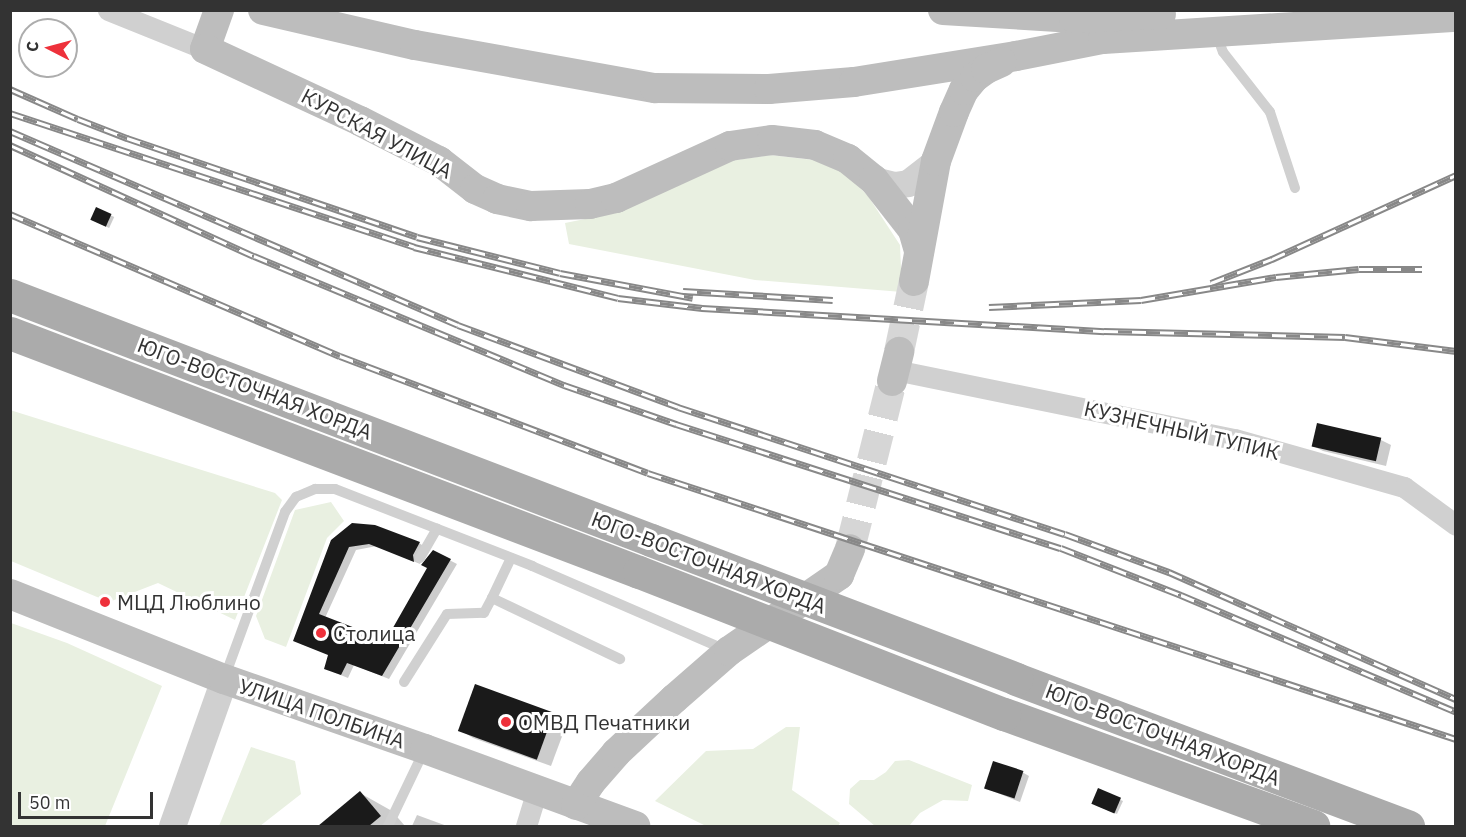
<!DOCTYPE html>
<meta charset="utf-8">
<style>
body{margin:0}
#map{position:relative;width:1466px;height:837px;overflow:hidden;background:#fff;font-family:"IBM Plex Sans",sans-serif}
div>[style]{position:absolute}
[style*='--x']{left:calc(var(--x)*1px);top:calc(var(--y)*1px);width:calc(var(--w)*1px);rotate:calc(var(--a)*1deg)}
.green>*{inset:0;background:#e9f0e1}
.shadow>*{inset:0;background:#0003;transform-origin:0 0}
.building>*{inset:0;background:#1a1a1a;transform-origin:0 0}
.secondary-tunnel>*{height:30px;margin-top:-15px;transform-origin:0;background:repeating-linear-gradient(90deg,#d6d6d6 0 30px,transparent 0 45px)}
.service>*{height:10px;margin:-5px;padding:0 5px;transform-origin:5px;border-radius:5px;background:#d0d0d0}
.minor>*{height:21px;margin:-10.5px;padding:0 10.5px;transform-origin:10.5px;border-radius:10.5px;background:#d0d0d0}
.tertiary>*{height:27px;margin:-13.5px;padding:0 13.5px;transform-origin:13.5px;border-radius:13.5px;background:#d0d0d0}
.secondary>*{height:30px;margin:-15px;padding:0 15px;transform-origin:15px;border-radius:15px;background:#bdbdbd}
.primary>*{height:33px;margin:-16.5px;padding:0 16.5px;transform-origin:16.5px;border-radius:16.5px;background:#ababab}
.rail>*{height:7px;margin-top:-3.5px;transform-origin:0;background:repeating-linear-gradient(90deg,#fff 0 14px,#888 0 28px);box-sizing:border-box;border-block:2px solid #888}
.primary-bridge>*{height:33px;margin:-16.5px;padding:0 16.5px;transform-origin:16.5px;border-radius:16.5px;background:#ababab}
.dots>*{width:16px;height:16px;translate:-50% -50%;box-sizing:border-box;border:3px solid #fff;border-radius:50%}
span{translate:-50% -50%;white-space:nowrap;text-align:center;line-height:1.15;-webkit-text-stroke:6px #fff;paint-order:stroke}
.street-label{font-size:21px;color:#333}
.poi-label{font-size:21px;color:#333}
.left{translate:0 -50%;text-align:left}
.frame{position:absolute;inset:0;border:12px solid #333;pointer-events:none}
.north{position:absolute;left:18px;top:18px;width:60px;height:60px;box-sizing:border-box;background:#fff;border:2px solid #adadad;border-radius:50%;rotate:276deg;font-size:16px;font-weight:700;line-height:24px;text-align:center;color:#333}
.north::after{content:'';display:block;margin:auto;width:21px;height:27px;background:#ee313b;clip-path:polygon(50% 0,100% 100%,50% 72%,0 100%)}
.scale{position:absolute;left:18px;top:792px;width:135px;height:27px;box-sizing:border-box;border:3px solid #333;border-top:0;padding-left:8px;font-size:18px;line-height:21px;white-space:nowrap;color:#333;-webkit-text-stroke:4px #fff;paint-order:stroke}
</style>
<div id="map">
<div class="green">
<div style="clip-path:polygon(770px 155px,814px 160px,847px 174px,868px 196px,900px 245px,902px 292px,755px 280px,569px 244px,565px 223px,615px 213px,729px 161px)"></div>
<div style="clip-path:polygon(10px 410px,275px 493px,282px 500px,235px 620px,158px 583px,109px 602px,11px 561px)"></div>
<div style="clip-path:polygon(331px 502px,344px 521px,327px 538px,286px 647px,265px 639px,256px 616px,295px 510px)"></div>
<div style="clip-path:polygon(11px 623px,67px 643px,162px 686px,105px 826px,11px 826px)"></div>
<div style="clip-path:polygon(786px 727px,800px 727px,792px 790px,840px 823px,838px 826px,706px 826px,655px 801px,706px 751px,753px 749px)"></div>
<div style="clip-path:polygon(251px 747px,295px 761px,301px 794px,260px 826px,219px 826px)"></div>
<div style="clip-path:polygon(909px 760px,972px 785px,968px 801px,943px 800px,920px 813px,909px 826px,875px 826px,849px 804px,850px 789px,860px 780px,874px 780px,886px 772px,895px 761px)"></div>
</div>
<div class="shadow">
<div style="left:97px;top:209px;width:19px;height:12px;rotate:25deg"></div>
<div style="clip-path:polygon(1381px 440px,1391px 445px,1386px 466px,1323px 451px,1313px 446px)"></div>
<div style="clip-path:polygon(332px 540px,419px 543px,425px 547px,420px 564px,377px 546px,356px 550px,325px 618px,386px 642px,429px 568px,434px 552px,457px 564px,389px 679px,354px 665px,348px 678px,333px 672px,330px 655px,301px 644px)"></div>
<div style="clip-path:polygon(553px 715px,567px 723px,551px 766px,473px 738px,460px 730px)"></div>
<div style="clip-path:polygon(1022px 772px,1029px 776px,1020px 802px,985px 788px)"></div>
<div style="clip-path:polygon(1098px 790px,1123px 801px,1117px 814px,1095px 805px)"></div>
<div style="clip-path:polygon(360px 793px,392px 811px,405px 826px,321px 826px)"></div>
<div style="clip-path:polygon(417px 815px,447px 826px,412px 826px)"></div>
</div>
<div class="building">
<div style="left:96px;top:207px;width:17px;height:14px;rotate:24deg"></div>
<div style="left:1317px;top:423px;width:66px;height:24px;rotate:13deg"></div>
<div style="clip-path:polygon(352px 523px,375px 525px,420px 542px,413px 555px,414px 562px,369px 544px,349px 547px,319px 614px,386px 640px,427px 568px,421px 565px,433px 550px,451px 559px,382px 676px,347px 663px,341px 675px,324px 669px,328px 655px,293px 641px,331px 540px)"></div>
<div style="left:475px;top:684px;width:84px;height:50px;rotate:20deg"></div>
<div style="left:993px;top:761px;width:32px;height:29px;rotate:18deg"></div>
<div style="left:1098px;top:788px;width:25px;height:17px;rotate:23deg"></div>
<div style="clip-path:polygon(360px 791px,381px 816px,369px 826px,318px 826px)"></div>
</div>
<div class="secondary-tunnel">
<div style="--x:899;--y:352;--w:73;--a:-78.1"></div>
<div style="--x:850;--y:549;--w:173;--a:-76"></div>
</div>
<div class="service">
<div style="--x:1216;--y:33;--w:20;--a:70"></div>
<div style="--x:1223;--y:52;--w:76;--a:51.9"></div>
<div style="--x:1270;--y:112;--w:80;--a:71.8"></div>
<div style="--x:420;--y:558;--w:34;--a:-60"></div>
<div style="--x:511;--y:558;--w:44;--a:115.4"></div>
<div style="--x:492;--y:598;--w:142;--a:25.5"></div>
<div style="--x:224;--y:679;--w:178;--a:-69.9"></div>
<div style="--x:285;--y:512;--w:19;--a:-54"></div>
<div style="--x:296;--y:497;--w:21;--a:-23"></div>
<div style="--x:315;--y:489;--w:20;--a:0"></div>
<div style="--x:335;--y:489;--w:212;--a:21.3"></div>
<div style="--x:532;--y:566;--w:211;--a:23.4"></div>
<div style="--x:404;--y:682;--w:80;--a:-57.7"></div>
<div style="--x:447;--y:614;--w:37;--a:-2"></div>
<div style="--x:484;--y:613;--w:17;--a:-62"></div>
<div style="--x:388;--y:826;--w:83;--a:-64.4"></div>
</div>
<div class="minor">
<div style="--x:108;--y:10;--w:105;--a:21.9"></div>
<div style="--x:895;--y:370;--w:347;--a:11.5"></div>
<div style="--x:1235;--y:439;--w:176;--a:15.9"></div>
<div style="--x:1404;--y:487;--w:64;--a:36.2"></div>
<div style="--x:526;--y:826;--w:37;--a:-73"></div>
</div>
<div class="tertiary">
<div style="--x:874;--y:180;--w:21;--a:14"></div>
<div style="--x:894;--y:185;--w:14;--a:-8"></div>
<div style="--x:908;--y:183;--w:36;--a:-38"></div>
<div style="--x:172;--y:826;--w:156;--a:-70.5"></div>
</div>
<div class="secondary">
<div style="--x:219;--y:10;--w:41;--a:109.7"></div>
<div style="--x:205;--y:49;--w:171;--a:24.9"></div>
<div style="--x:360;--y:121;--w:89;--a:26.9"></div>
<div style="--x:439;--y:161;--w:46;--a:37.9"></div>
<div style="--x:475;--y:189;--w:24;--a:24"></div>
<div style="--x:497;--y:199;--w:35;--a:12"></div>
<div style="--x:531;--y:206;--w:59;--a:-1.9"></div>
<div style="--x:590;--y:204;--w:27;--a:-13"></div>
<div style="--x:616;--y:198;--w:125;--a:-24.5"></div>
<div style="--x:730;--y:146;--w:42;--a:-8.1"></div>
<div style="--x:772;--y:140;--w:43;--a:6.6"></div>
<div style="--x:815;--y:145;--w:36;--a:23"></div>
<div style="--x:848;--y:159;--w:33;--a:39"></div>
<div style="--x:874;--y:180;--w:63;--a:52"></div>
<div style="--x:913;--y:230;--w:22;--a:74"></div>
<div style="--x:263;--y:10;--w:156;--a:13"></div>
<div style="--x:415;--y:45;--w:244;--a:10.2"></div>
<div style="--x:655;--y:88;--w:114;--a:0.5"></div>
<div style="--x:769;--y:89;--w:85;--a:-4.7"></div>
<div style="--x:854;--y:82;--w:164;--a:-9.1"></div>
<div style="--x:1016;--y:56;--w:89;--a:-11.1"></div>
<div style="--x:1103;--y:39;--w:354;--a:-3.6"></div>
<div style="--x:943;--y:10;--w:131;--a:3.5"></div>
<div style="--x:1074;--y:18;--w:87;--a:-2.6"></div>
<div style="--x:914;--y:281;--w:122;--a:-79.6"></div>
<div style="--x:936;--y:161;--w:52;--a:-69.8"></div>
<div style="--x:954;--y:112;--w:24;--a:-66"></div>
<div style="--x:964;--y:90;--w:17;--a:-50"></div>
<div style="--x:975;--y:77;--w:14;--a:-36"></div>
<div style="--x:986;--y:69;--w:17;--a:-24"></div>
<div style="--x:892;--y:381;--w:30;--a:-76"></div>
<div style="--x:10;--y:594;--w:230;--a:21.7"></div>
<div style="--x:224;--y:679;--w:213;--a:19.2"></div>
<div style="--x:425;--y:749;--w:224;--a:20.1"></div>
<div style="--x:576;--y:805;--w:27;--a:-57"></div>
<div style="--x:591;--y:782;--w:38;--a:-49"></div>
<div style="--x:616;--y:753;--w:79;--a:-43"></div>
<div style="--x:674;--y:699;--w:73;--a:-41.1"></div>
<div style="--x:729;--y:651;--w:134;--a:-34.6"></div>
<div style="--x:839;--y:575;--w:28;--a:-67"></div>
</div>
<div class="primary">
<div style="--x:10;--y:295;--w:686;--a:20.92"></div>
<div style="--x:10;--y:333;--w:673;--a:20.81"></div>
<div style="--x:1016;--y:679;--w:419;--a:20.6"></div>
<div style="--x:1004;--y:714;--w:329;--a:19.9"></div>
</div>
<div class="rail">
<div style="--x:10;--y:89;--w:74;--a:23.8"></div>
<div style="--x:78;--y:119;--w:53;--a:21.2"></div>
<div style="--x:127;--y:138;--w:306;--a:18.8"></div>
<div style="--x:417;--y:237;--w:147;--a:14.1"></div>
<div style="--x:560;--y:273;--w:135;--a:10.6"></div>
<div style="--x:10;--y:113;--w:426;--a:18.3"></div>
<div style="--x:414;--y:247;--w:210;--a:14"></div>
<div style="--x:618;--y:298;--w:85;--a:6.8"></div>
<div style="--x:702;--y:308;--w:403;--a:3.3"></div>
<div style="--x:1104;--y:331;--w:241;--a:1.4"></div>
<div style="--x:1345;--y:337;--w:112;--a:7.2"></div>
<div style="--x:10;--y:131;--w:488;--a:23.4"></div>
<div style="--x:458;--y:325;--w:235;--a:20.4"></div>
<div style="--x:678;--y:407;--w:407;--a:18.2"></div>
<div style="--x:1065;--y:534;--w:111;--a:20.1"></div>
<div style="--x:1169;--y:572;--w:314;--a:23.9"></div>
<div style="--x:10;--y:145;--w:268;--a:24.5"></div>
<div style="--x:254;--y:256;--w:336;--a:22.6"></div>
<div style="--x:564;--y:385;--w:119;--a:19.2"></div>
<div style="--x:676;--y:424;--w:404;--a:17.9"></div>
<div style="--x:1061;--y:548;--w:129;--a:21.4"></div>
<div style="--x:1181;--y:595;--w:299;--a:23"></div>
<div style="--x:10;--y:214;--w:359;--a:23.3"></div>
<div style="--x:340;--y:356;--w:329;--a:20.8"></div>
<div style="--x:648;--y:473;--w:851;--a:18.22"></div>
<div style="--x:1211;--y:283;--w:66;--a:-21.5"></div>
<div style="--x:1272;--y:259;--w:202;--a:-24.5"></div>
<div style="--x:683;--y:291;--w:150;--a:3.4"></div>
<div style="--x:989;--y:307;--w:152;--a:-2.6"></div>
<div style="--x:1141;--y:300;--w:137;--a:-9.7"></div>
<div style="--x:1276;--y:277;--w:83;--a:-5.5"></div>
<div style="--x:1359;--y:269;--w:63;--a:0"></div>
</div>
<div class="primary-bridge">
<div style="--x:651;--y:540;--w:391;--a:20.8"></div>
<div style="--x:639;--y:572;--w:392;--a:21.3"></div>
</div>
<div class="dots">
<div style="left:105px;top:602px;background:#ee313b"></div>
<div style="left:321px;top:633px;background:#ee313b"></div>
<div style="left:506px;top:722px;background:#ee313b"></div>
</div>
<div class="street-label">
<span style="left:377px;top:133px;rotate:28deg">КУРСКАЯ УЛИЦА</span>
<span style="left:255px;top:388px;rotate:21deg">ЮГО-ВОСТОЧНАЯ ХОРДА</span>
<span style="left:1182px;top:430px;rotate:13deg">КУЗНЕЧНЫЙ ТУПИК</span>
<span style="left:709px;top:562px;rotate:21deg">ЮГО-ВОСТОЧНАЯ ХОРДА</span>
<span style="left:322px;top:713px;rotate:19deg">УЛИЦА ПОЛБИНА</span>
<span style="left:1163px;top:734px;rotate:21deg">ЮГО-ВОСТОЧНАЯ ХОРДА</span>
</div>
<div class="poi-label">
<span class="left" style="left:117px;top:602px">МЦД Люблино</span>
<span class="left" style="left:333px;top:633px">Столица</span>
<span class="left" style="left:518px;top:722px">ОМВД Печатники</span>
</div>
<div class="frame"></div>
<div class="north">С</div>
<div class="scale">50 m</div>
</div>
